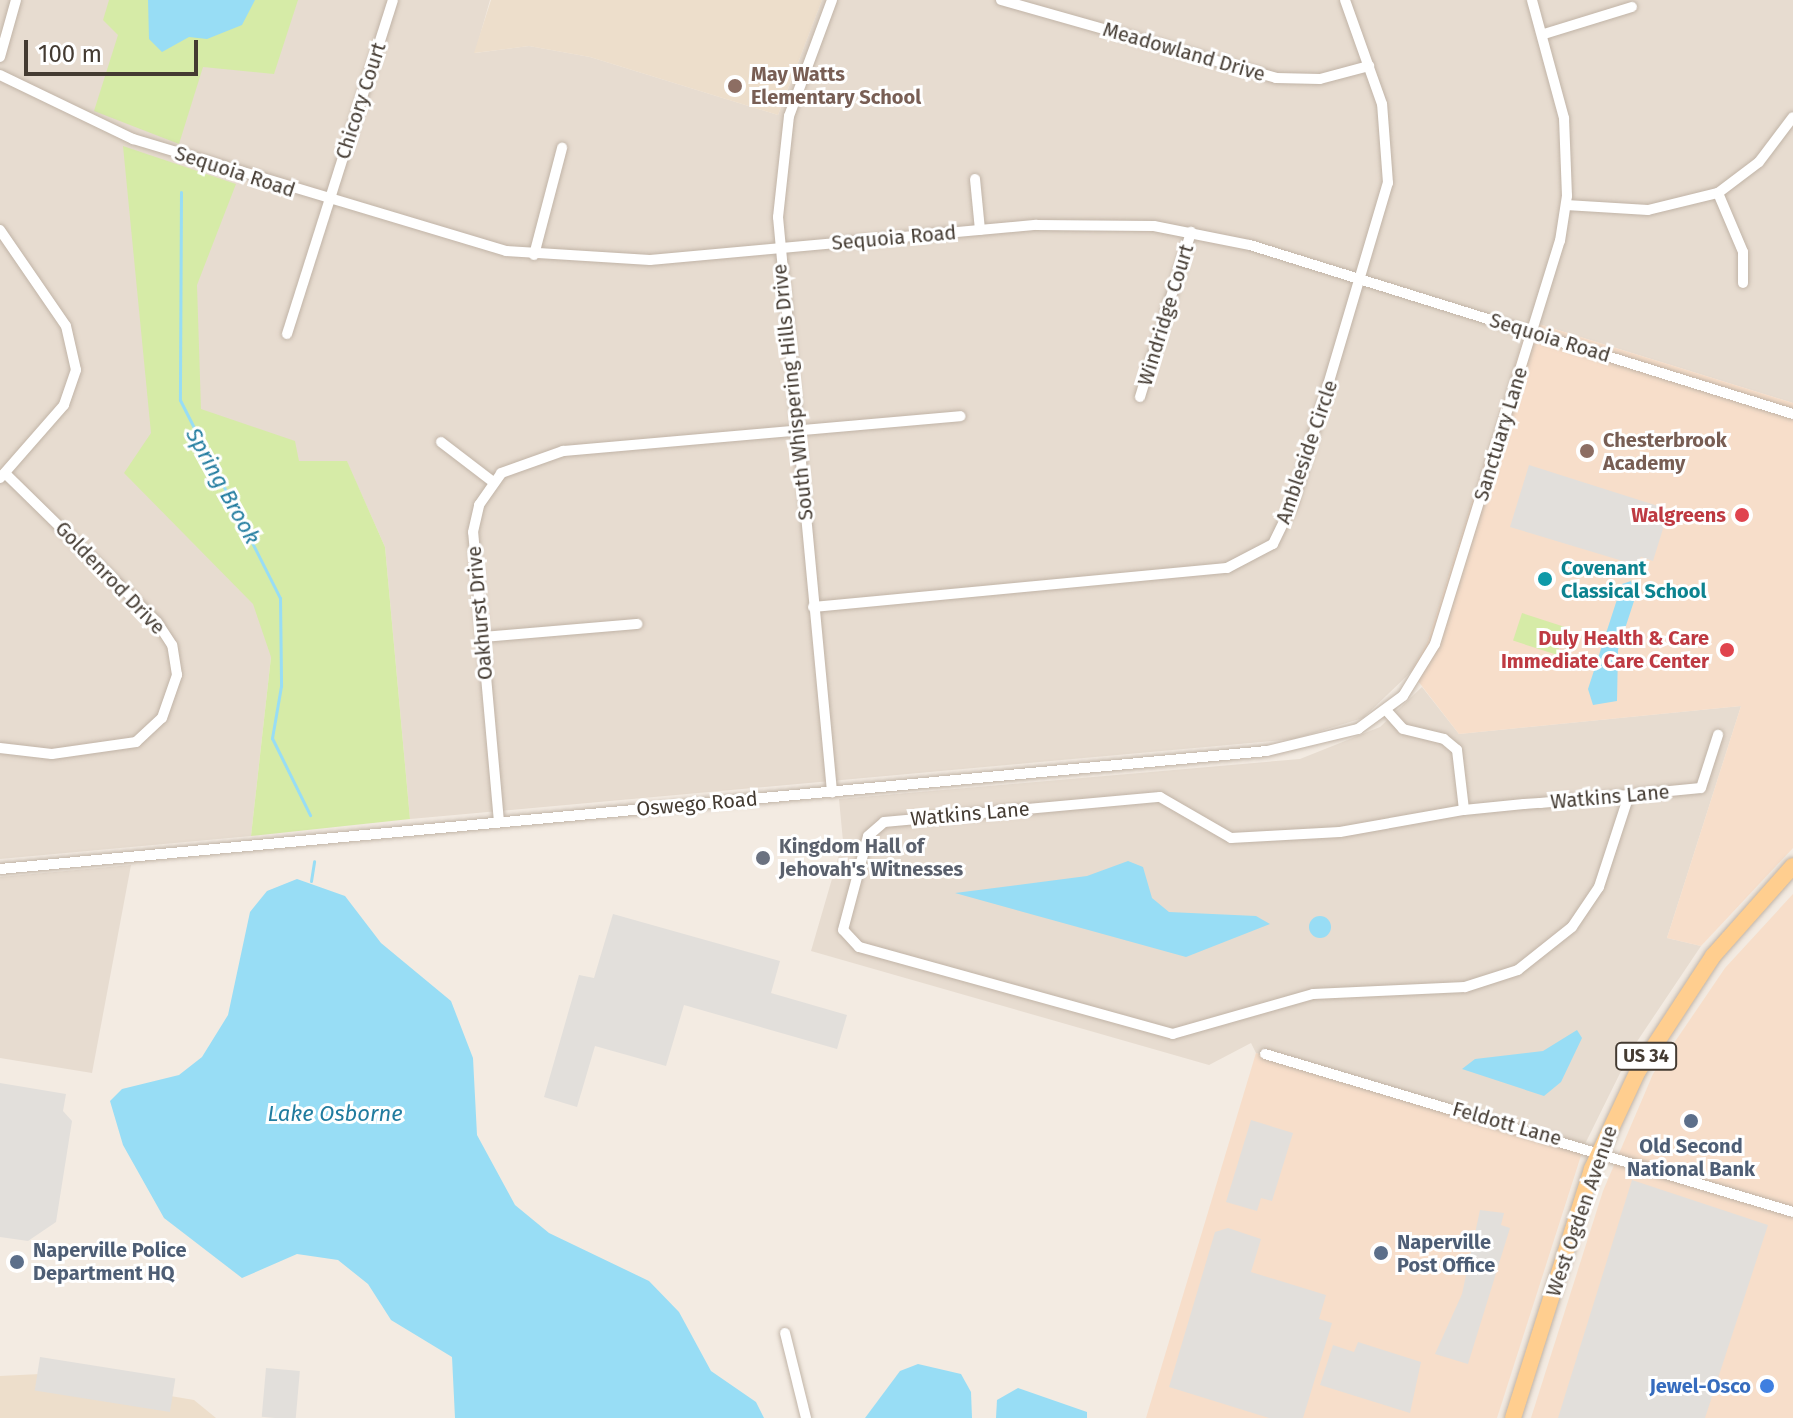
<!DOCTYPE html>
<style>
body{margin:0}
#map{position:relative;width:1793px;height:1418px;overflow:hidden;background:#f3ebe2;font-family:"Fira Sans",sans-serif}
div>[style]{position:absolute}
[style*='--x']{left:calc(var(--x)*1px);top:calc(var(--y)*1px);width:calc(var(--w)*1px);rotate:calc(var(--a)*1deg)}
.residential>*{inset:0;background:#e7dcd0}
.commercial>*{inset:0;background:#f7deca}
.education>*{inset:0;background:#eddecb}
.green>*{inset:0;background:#d6eba7;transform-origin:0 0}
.parking>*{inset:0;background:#e2dfdb;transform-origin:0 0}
.water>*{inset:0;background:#98ddf5}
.round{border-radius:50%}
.stream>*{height:3px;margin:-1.5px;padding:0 1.5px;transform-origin:1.5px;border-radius:1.5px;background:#98ddf5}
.roads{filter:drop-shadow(0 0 2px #c1b4a7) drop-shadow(0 0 2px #c1b4a7)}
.minor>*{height:10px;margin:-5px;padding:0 5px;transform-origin:5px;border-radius:5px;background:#fff}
.primary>*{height:16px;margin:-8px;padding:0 8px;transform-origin:8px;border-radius:8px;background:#ffce8f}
.dots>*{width:22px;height:22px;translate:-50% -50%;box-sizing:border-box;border:4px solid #fff;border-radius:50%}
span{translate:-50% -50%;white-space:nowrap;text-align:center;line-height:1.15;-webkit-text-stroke:6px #fff;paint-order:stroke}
.shield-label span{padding:2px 6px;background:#fff;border:2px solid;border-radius:6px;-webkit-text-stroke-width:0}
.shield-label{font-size:18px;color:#443b32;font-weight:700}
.street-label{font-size:20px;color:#443b32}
.education-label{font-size:20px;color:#785e54;font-weight:700}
.left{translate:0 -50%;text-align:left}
.health-label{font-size:20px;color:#be3a42;font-weight:700}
.right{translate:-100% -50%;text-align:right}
.culture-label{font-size:20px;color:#0d838f;font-weight:700}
.worship-label{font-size:20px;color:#5b616d;font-weight:700}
.service-label{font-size:20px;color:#4e5e75;font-weight:700}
.shop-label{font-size:20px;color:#366cbe;font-weight:700}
.water-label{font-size:22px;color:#217c9f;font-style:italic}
.scale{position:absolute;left:24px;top:40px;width:174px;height:36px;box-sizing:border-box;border:4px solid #443b32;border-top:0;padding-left:10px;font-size:24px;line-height:28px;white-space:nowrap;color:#443b32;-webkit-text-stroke:6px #fff;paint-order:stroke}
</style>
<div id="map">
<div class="residential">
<div style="clip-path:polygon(0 0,490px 0,475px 53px,529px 46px,590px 57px,778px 115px,822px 0,1793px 0,1793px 403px,1529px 321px,1428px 642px,1411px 672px,1363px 718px,1294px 739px,410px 819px,385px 547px,347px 462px,271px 657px,251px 836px,0 859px)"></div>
<div style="clip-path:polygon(1422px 687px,1459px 734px,1741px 706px,1667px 938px,1701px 946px,1632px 1049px,1584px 1146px,1256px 1053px,1251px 1043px,1209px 1065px,811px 951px,843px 841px,839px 799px,1300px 759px,1380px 727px)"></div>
<div style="clip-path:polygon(131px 865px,92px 1073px,0 1058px,0 877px)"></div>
</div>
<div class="commercial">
<div style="clip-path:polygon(1529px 321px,1793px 403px,1793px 848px,1701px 946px,1667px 938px,1741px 706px,1459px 734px,1411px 672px,1428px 641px)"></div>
<div style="clip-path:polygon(1793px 894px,1793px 1418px,1531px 1418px,1603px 1191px,1653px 1074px,1725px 968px)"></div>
<div style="clip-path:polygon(1256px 1053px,1584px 1146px,1497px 1418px,1146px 1418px)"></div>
</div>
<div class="education">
<div style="clip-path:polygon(491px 0,822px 0,778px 115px,590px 57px,529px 46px,474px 53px)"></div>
<div style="clip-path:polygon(40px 1374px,194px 1400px,216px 1418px,0 1418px,0 1376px)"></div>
</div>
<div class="green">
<div style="clip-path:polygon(109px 0,298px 0,274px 74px,203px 67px,179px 144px,94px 111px,118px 35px,103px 20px)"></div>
<div style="clip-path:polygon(123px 146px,236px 184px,197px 285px,201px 409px,295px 441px,299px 461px,347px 461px,385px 547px,410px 819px,251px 836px,271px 657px,253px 604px,124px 473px,151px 433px)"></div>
<div style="left:1522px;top:613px;width:46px;height:29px;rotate:18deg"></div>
</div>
<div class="parking">
<div style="clip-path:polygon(1529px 465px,1658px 506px,1655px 515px,1666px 519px,1653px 561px,1641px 557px,1636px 565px,1510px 527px)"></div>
<div style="clip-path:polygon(613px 914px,780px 961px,771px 993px,847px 1015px,837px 1049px,684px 1005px,666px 1066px,595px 1046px,577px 1107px,544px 1097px,579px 975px,594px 978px)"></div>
<div style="clip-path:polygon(0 1083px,66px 1094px,63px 1111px,72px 1121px,56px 1222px,28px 1241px,0 1237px)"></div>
<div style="clip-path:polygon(1251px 1120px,1293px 1133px,1272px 1201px,1261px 1198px,1257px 1211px,1226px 1202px)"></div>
<div style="clip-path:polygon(1632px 1180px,1768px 1225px,1705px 1418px,1558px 1418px)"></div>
<div style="clip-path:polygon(1480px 1210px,1504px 1213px,1501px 1225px,1510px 1228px,1468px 1364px,1435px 1354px,1462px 1294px)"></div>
<div style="clip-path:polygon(1228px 1228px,1261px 1239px,1251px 1272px,1326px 1295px,1319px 1319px,1332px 1323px,1303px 1418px,1269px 1418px,1169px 1387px,1215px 1232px)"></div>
<div style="clip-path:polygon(1358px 1342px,1421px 1362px,1410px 1413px,1320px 1385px,1333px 1345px,1354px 1352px)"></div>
<div style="left:40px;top:1357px;width:137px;height:34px;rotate:9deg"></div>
<div style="left:266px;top:1368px;width:34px;height:49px;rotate:5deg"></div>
</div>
<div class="water">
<div style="clip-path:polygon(148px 0,255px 0,242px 25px,207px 39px,189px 37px,162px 52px,149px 39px)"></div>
<div style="clip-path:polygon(1631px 581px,1635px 598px,1618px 650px,1617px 701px,1593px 705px,1588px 689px,1622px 584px)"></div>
<div style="clip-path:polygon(1128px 861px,1143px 867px,1152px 898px,1169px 912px,1256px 916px,1270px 924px,1186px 957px,955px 893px,1087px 876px)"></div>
<div style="clip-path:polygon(297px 879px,345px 896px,381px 943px,451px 1001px,473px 1058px,477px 1135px,515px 1205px,549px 1233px,649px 1281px,679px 1312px,711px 1371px,756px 1402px,764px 1418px,455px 1418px,452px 1357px,391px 1320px,368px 1284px,338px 1260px,297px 1254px,242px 1278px,164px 1218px,123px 1145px,110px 1101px,122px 1089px,179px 1075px,202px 1057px,228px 1015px,250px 912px,267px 891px)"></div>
<div class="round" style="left:1309px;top:916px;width:22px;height:22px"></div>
<div style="clip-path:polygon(1577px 1030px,1582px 1038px,1561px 1082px,1544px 1096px,1462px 1069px,1475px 1059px,1543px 1051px)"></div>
<div style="clip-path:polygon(918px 1364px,961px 1374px,971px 1392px,972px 1418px,865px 1418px,900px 1371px)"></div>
<div style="clip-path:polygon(1018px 1388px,1087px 1412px,1087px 1418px,996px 1418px,997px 1400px)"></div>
</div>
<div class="stream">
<div style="--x:181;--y:192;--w:208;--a:90.3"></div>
<div style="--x:180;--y:400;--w:222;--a:63.2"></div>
<div style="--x:280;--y:598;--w:88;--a:89.3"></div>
<div style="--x:281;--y:686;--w:53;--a:99.8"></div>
<div style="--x:272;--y:738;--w:86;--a:63.7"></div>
<div style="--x:311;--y:881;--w:20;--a:-81"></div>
</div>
<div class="roads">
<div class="minor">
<div style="--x:832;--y:0;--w:124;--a:110.3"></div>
<div style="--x:789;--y:116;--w:102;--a:96.2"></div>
<div style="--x:778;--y:217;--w:578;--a:84.63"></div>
<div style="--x:1001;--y:0;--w:286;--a:15.8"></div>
<div style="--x:1276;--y:78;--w:44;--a:1.3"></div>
<div style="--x:1320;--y:79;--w:51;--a:-14.9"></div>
<div style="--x:1544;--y:34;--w:92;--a:-17.1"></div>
<div style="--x:0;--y:57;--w:59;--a:-74.3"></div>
<div style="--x:0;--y:75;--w:148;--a:25.7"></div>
<div style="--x:133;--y:139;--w:389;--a:16.7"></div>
<div style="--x:506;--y:251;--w:144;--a:3.6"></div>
<div style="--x:650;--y:260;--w:388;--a:-5.2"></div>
<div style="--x:1036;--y:225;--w:118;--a:0.5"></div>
<div style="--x:1154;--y:226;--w:98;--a:11.2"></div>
<div style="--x:1250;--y:245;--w:569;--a:17.29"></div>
<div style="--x:975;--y:179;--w:51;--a:84.4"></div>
<div style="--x:1718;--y:193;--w:64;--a:67"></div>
<div style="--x:1743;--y:252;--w:31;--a:90"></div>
<div style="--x:1566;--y:205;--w:82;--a:3.5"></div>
<div style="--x:1648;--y:210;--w:72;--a:-13.7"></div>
<div style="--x:1718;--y:193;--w:51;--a:-37.1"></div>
<div style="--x:1759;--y:162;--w:56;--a:-52.9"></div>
<div style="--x:0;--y:230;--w:116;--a:55.5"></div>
<div style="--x:66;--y:326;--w:45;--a:77.2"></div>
<div style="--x:76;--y:370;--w:37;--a:109"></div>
<div style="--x:64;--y:405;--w:97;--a:131.2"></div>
<div style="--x:534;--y:255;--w:111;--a:-75.3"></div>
<div style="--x:287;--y:334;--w:350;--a:-72.4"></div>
<div style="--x:1140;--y:397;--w:173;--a:-72.8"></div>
<div style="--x:441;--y:442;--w:64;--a:37.4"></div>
<div style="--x:813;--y:607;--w:416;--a:-5.4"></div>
<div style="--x:1227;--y:568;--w:52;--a:-27.6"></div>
<div style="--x:1273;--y:544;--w:46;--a:-64"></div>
<div style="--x:1293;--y:503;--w:334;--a:-73.5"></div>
<div style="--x:1388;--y:183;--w:79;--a:-94.3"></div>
<div style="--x:1382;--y:104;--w:110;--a:-109.6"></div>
<div style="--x:482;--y:637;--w:156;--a:-4.8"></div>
<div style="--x:1386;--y:710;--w:25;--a:48"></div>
<div style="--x:1403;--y:729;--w:42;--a:13.7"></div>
<div style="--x:1444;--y:739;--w:17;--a:40"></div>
<div style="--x:1457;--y:750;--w:60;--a:83.3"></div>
<div style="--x:0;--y:748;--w:52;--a:6.6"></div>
<div style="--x:52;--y:754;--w:85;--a:-8.1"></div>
<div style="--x:136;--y:742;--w:35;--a:-43"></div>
<div style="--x:162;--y:718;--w:46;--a:-70.8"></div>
<div style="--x:177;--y:675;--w:30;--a:-99"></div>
<div style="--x:172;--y:645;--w:27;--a:-123"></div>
<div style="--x:157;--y:622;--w:213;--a:-135.6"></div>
<div style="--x:1629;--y:795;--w:97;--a:108.1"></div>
<div style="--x:1599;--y:887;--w:48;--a:124"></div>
<div style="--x:1572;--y:927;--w:69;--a:141.5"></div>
<div style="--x:1518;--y:970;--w:56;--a:162.2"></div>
<div style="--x:1465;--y:987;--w:152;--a:177.4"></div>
<div style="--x:1313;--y:994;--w:146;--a:164.1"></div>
<div style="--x:1173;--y:1034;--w:326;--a:-164.5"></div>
<div style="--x:859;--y:947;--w:23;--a:-133"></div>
<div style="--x:843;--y:930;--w:97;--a:-75.1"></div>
<div style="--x:868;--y:836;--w:21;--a:-41"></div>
<div style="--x:884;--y:822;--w:277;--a:-5.2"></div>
<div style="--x:1160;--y:797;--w:82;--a:30"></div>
<div style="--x:1231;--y:838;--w:109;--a:-3.2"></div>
<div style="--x:1340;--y:832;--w:126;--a:-10.1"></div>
<div style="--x:1464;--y:810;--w:60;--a:-5.7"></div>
<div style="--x:1524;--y:804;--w:16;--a:-4"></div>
<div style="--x:1540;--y:803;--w:89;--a:-5.1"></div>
<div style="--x:1629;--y:795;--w:72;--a:-5.6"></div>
<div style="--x:1701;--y:788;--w:56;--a:-72.2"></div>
<div style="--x:499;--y:822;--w:291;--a:-95.1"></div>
<div style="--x:473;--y:532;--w:28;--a:-77"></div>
<div style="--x:479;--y:505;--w:39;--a:-55"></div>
<div style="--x:501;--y:473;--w:66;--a:-19.5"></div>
<div style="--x:563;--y:451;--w:399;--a:-5"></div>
<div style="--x:0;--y:869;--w:1272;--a:-5.32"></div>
<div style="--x:1267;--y:751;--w:94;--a:-13.6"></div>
<div style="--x:1358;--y:729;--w:56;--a:-36.3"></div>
<div style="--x:1403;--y:696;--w:61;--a:-58.4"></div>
<div style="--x:1435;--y:644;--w:422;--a:-72.8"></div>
<div style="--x:1560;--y:241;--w:46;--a:-81.2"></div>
<div style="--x:1567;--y:196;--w:78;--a:-92.2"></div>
<div style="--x:1564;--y:118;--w:122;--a:-105.2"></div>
<div style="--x:1265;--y:1054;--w:551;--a:16.66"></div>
<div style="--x:785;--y:1333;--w:88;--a:76.1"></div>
</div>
<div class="primary">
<div style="--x:1513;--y:1418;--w:261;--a:-72.4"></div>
<div style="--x:1592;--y:1169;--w:108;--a:-64.9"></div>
<div style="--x:1638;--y:1071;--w:137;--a:-56.9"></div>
<div style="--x:1713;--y:956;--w:120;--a:-48.4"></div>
</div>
</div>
<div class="dots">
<div style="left:735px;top:86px;background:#8d6e63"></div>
<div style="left:1587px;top:451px;background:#8d6e63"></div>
<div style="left:1742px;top:515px;background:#e0444e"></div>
<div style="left:1545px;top:579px;background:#0f9aa8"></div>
<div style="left:1727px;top:650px;background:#e0444e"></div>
<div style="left:763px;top:858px;background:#6b7280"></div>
<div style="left:1691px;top:1121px;background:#5c6f8a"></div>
<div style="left:1381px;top:1253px;background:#5c6f8a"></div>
<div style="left:17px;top:1262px;background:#5c6f8a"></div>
<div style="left:1767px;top:1386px;background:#3f7fe0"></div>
</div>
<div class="shield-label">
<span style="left:1646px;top:1056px">US 34</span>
</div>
<div class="street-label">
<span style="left:1184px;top:52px;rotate:16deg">Meadowland Drive</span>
<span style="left:361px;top:101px;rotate:-72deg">Chicory Court</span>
<span style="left:235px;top:172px;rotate:18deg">Sequoia Road</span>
<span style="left:894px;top:238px;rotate:-5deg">Sequoia Road</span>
<span style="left:1166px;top:315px;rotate:-73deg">Windridge Court</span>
<span style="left:1550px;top:338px;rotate:17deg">Sequoia Road</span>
<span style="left:793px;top:392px;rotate:-96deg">South Whispering Hills Drive</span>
<span style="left:1501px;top:434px;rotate:-73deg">Sanctuary Lane</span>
<span style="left:1307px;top:452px;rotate:-71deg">Ambleside Circle</span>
<span style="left:110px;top:578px;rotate:46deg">Goldenrod Drive</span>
<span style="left:480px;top:613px;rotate:-95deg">Oakhurst Drive</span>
<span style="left:1610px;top:797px;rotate:-5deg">Watkins Lane</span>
<span style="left:697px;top:804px;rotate:-5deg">Oswego Road</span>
<span style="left:970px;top:814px;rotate:-5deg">Watkins Lane</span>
<span style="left:1507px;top:1124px;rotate:16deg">Feldott Lane</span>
<span style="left:1582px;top:1211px;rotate:-71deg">West Ogden Avenue</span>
</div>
<div class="education-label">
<span class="left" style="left:751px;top:86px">May Watts<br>Elementary School</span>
<span class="left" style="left:1603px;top:452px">Chesterbrook<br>Academy</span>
</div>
<div class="health-label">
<span class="right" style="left:1726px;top:515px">Walgreens</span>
<span class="right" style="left:1709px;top:650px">Duly Health &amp; Care<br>Immediate Care Center</span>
</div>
<div class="culture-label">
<span class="left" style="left:1561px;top:580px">Covenant<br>Classical School</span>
</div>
<div class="worship-label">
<span class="left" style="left:779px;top:858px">Kingdom Hall of<br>Jehovah's Witnesses</span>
</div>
<div class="service-label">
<span style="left:1691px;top:1158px">Old Second<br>National Bank</span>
<span class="left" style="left:1397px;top:1254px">Naperville<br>Post Office</span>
<span class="left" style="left:33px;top:1262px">Naperville Police<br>Department HQ</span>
</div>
<div class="shop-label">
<span class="right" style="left:1751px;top:1386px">Jewel-Osco</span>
</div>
<div class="water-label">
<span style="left:223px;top:486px;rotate:61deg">Spring Brook</span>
<span style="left:335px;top:1114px">Lake Osborne</span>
</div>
<div class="scale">100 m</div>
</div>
